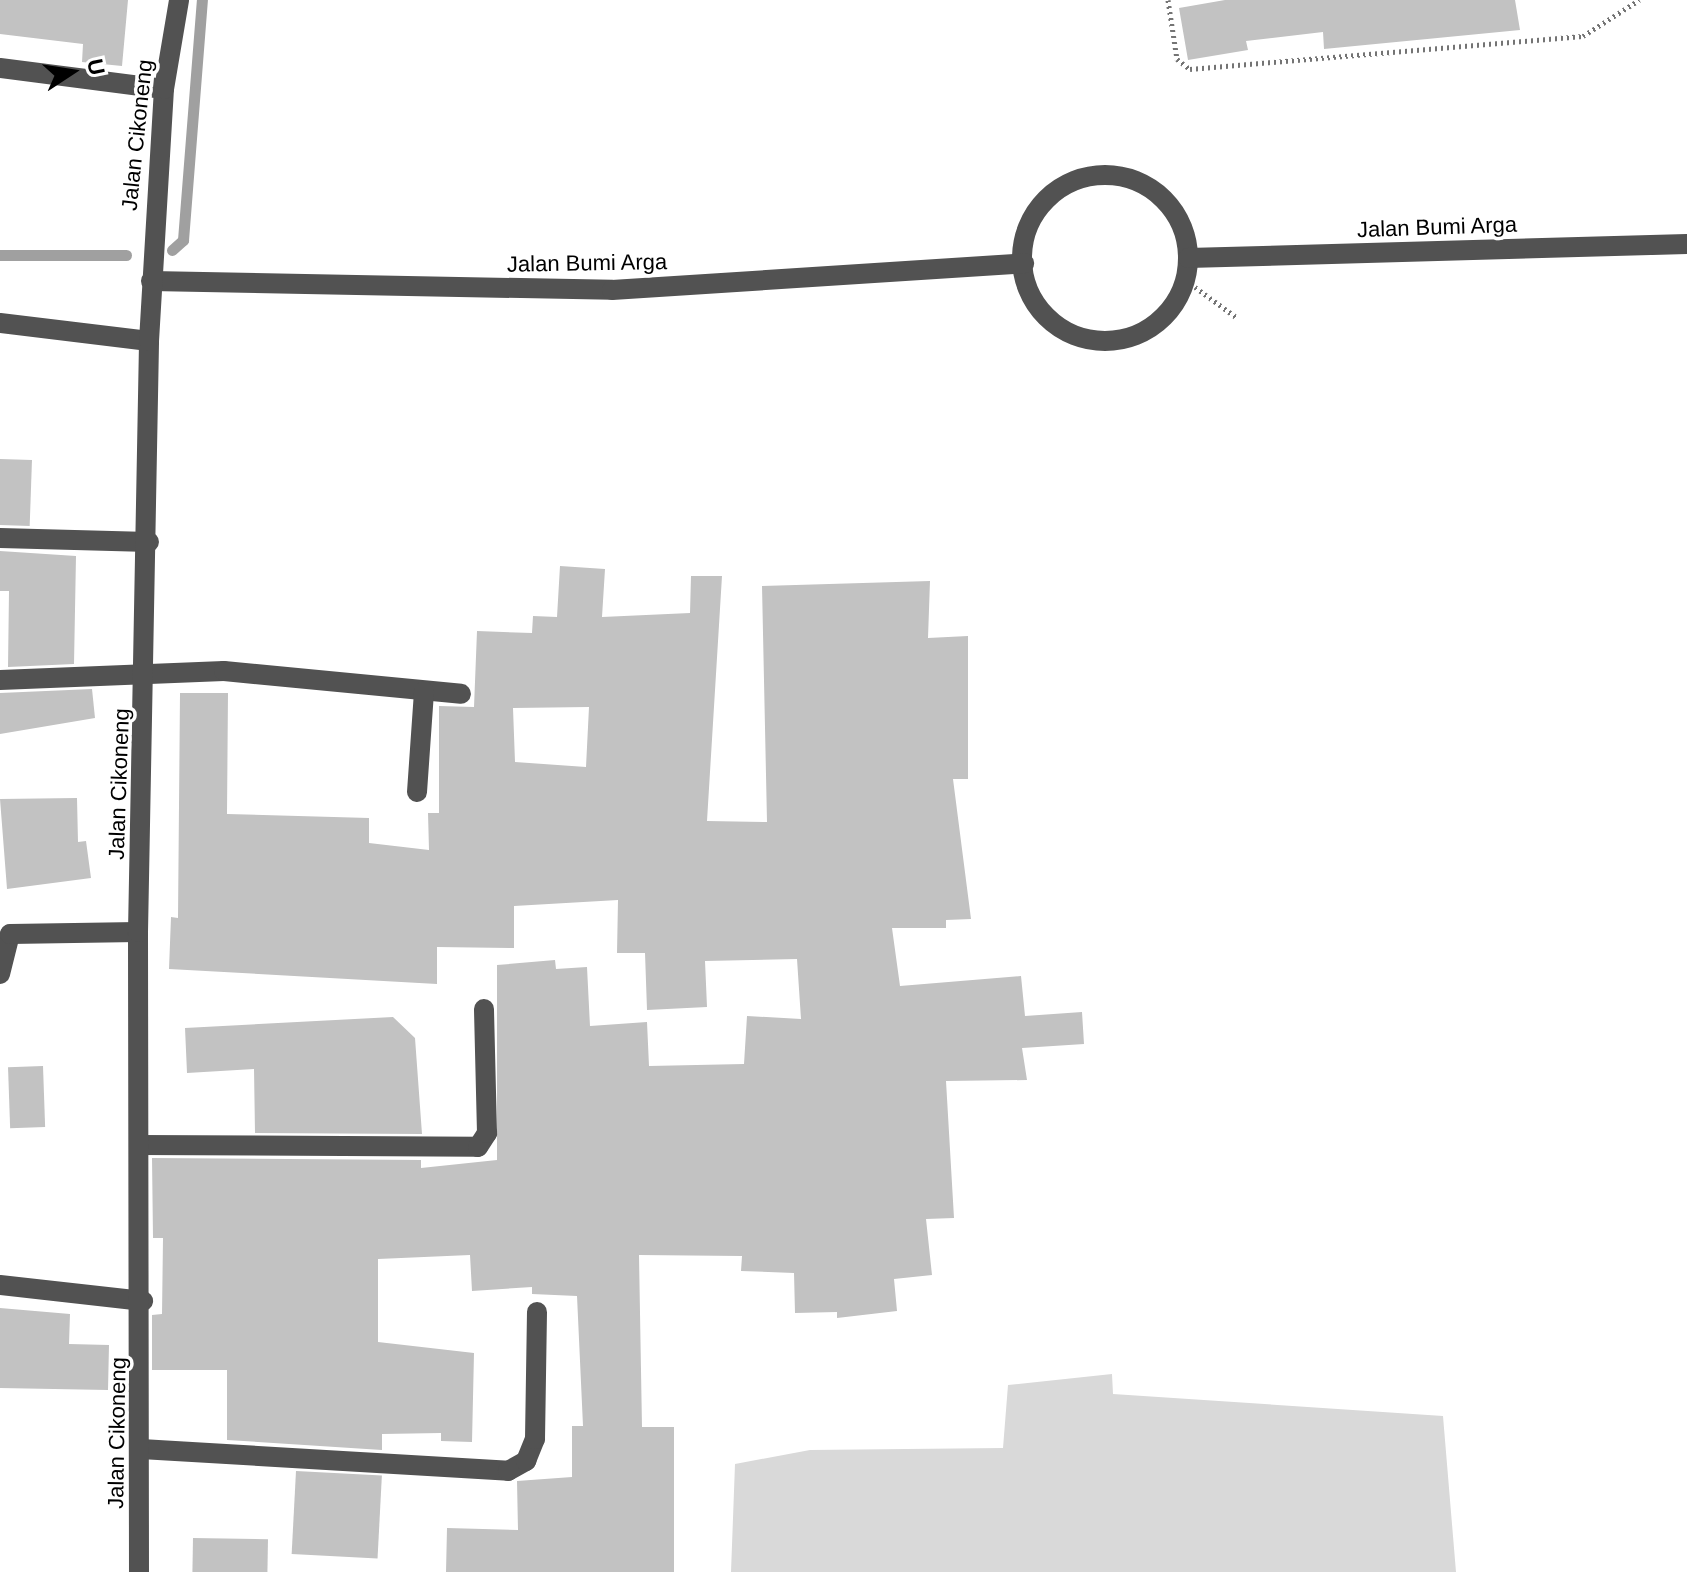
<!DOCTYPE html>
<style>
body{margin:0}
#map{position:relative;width:1687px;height:1572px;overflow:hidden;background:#fff;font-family:Helvetica,sans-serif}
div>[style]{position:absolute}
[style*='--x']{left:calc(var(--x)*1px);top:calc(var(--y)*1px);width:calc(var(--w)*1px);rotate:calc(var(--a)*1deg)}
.green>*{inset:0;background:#d9d9d9}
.stream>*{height:11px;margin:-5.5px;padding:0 5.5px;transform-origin:5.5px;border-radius:5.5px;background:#a0a0a0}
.building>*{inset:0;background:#c2c2c2;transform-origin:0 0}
.path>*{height:5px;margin-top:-2.5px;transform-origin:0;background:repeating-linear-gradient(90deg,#747474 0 2px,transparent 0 6px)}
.minor>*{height:20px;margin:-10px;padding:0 10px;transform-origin:10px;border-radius:10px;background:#525252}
.minor>.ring{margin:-10px;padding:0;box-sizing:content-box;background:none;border:20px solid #525252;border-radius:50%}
span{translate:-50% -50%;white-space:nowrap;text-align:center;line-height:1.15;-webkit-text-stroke:7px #fff;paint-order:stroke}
.street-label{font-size:22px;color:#000}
.north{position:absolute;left:32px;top:32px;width:80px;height:80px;-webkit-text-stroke:6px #fff;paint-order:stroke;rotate:78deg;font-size:22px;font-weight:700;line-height:32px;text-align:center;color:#000}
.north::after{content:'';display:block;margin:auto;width:28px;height:36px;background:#000;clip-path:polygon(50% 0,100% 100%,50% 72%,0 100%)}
</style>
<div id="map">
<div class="green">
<div style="clip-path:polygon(1112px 1374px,1113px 1394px,1443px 1416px,1456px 1572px,731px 1572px,735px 1464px,810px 1450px,1003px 1448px,1008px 1385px)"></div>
</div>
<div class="stream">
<div style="--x:172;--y:250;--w:15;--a:-42"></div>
<div style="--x:183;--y:240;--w:241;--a:-85.5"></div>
<div style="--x:0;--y:255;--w:126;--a:0"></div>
</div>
<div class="building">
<div style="clip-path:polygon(0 0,128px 0,122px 66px,82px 62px,83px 44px,0 34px)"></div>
<div style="clip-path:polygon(1225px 0,1515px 0,1520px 30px,1324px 49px,1323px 32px,1246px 41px,1248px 50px,1188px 60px,1179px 8px)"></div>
<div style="left:0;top:459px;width:32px;height:66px;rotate:2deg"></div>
<div style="clip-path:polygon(0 551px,76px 556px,74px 664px,8px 667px,9px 591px,0 591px)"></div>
<div style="clip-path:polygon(evenodd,560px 566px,605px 569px,602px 617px,690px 613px,691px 576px,722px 576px,707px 821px,767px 822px,762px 586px,930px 581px,928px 638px,968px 636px,968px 779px,953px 779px,971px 919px,946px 920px,946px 928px,892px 928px,900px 986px,1021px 976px,1025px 1016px,1082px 1012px,1084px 1044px,1022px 1048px,1027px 1080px,946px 1081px,954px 1218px,926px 1219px,932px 1275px,894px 1279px,897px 1311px,837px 1318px,837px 1312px,795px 1313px,794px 1273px,741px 1271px,742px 1256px,639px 1255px,642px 1427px,674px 1427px,674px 1572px,446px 1572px,447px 1528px,518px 1530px,517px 1481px,572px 1477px,572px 1426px,583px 1426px,577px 1296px,532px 1294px,532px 1287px,472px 1291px,470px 1255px,378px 1259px,378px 1342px,474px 1353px,472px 1442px,441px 1441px,441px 1433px,382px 1434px,382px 1450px,227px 1440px,227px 1370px,152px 1370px,152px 1315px,162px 1314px,163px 1238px,153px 1238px,152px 1158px,421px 1160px,421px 1168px,497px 1160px,497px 965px,555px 960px,556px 969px,587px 967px,590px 1026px,647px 1022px,649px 1066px,744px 1064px,747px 1016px,801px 1019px,797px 959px,705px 961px,707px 1007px,647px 1010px,645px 953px,617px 953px,618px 900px,514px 906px,514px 948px,437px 947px,437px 984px,169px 969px,171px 917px,178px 918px,180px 693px,228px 693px,227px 814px,369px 818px,369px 843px,429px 850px,428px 813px,439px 813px,439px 706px,474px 707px,477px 631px,532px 633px,533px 616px,557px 617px,560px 566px,589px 707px,586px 767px,515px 762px,513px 708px,589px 707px)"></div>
<div style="clip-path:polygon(92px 689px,95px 718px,0 734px,0 693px)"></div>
<div style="clip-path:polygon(77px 798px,78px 842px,86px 841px,91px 878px,7px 889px,0 799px)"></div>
<div style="clip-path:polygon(393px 1017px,415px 1038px,422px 1134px,255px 1133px,254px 1069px,187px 1073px,185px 1028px)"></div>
<div style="left:43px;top:1066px;width:61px;height:35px;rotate:88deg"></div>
<div style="clip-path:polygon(0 1308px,70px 1314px,69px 1344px,109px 1345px,108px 1390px,0 1388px)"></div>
<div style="left:296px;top:1471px;width:86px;height:83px;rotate:3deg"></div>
<div style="left:193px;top:1538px;width:75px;height:34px;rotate:1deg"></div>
</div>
<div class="path">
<div style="--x:1168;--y:0;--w:60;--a:81.3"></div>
<div style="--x:1177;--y:59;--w:16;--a:38"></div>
<div style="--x:1190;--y:69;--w:394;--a:-4.8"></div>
<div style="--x:1583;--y:36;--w:67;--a:-32.7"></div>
<div style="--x:1195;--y:287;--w:51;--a:36.2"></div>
</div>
<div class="minor">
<div style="--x:0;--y:68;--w:165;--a:7.3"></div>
<div class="ring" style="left:1022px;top:175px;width:146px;height:146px"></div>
<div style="--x:1188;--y:258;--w:499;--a:-1.6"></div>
<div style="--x:151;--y:281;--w:461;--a:1.1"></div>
<div style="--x:612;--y:290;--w:413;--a:-3.7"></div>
<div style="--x:0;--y:323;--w:150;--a:6.9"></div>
<div style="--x:0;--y:538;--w:149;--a:1.5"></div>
<div style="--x:0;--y:680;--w:224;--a:-2.3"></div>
<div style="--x:224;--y:671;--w:238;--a:5.5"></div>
<div style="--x:417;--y:792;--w:101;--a:-86"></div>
<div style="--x:0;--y:974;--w:41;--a:-76"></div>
<div style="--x:10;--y:934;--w:128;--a:-0.9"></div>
<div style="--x:139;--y:1145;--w:339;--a:0.3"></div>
<div style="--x:478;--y:1147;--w:17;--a:-57"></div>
<div style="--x:487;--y:1133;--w:124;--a:-91.4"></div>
<div style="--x:0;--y:1285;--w:144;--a:6.4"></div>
<div style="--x:141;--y:1449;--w:368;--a:3.4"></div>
<div style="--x:508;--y:1471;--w:21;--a:-29"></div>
<div style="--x:526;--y:1461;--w:24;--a:-68"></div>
<div style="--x:535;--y:1439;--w:127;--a:-89.1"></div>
<div style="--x:139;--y:1572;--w:640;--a:-90.09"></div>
<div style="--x:138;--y:932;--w:591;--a:-88.93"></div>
<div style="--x:149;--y:341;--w:252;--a:-86.6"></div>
<div style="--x:164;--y:89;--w:90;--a:-80.4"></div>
</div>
<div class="street-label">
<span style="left:137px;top:135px;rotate:-84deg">Jalan Cikoneng</span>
<span style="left:1437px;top:227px;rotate:-2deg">Jalan Bumi Arga</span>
<span style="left:587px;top:263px;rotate:-1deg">Jalan Bumi Arga</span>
<span style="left:119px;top:784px;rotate:-88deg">Jalan Cikoneng</span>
<span style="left:117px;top:1433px;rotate:-89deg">Jalan Cikoneng</span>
</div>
<div class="north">U</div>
</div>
